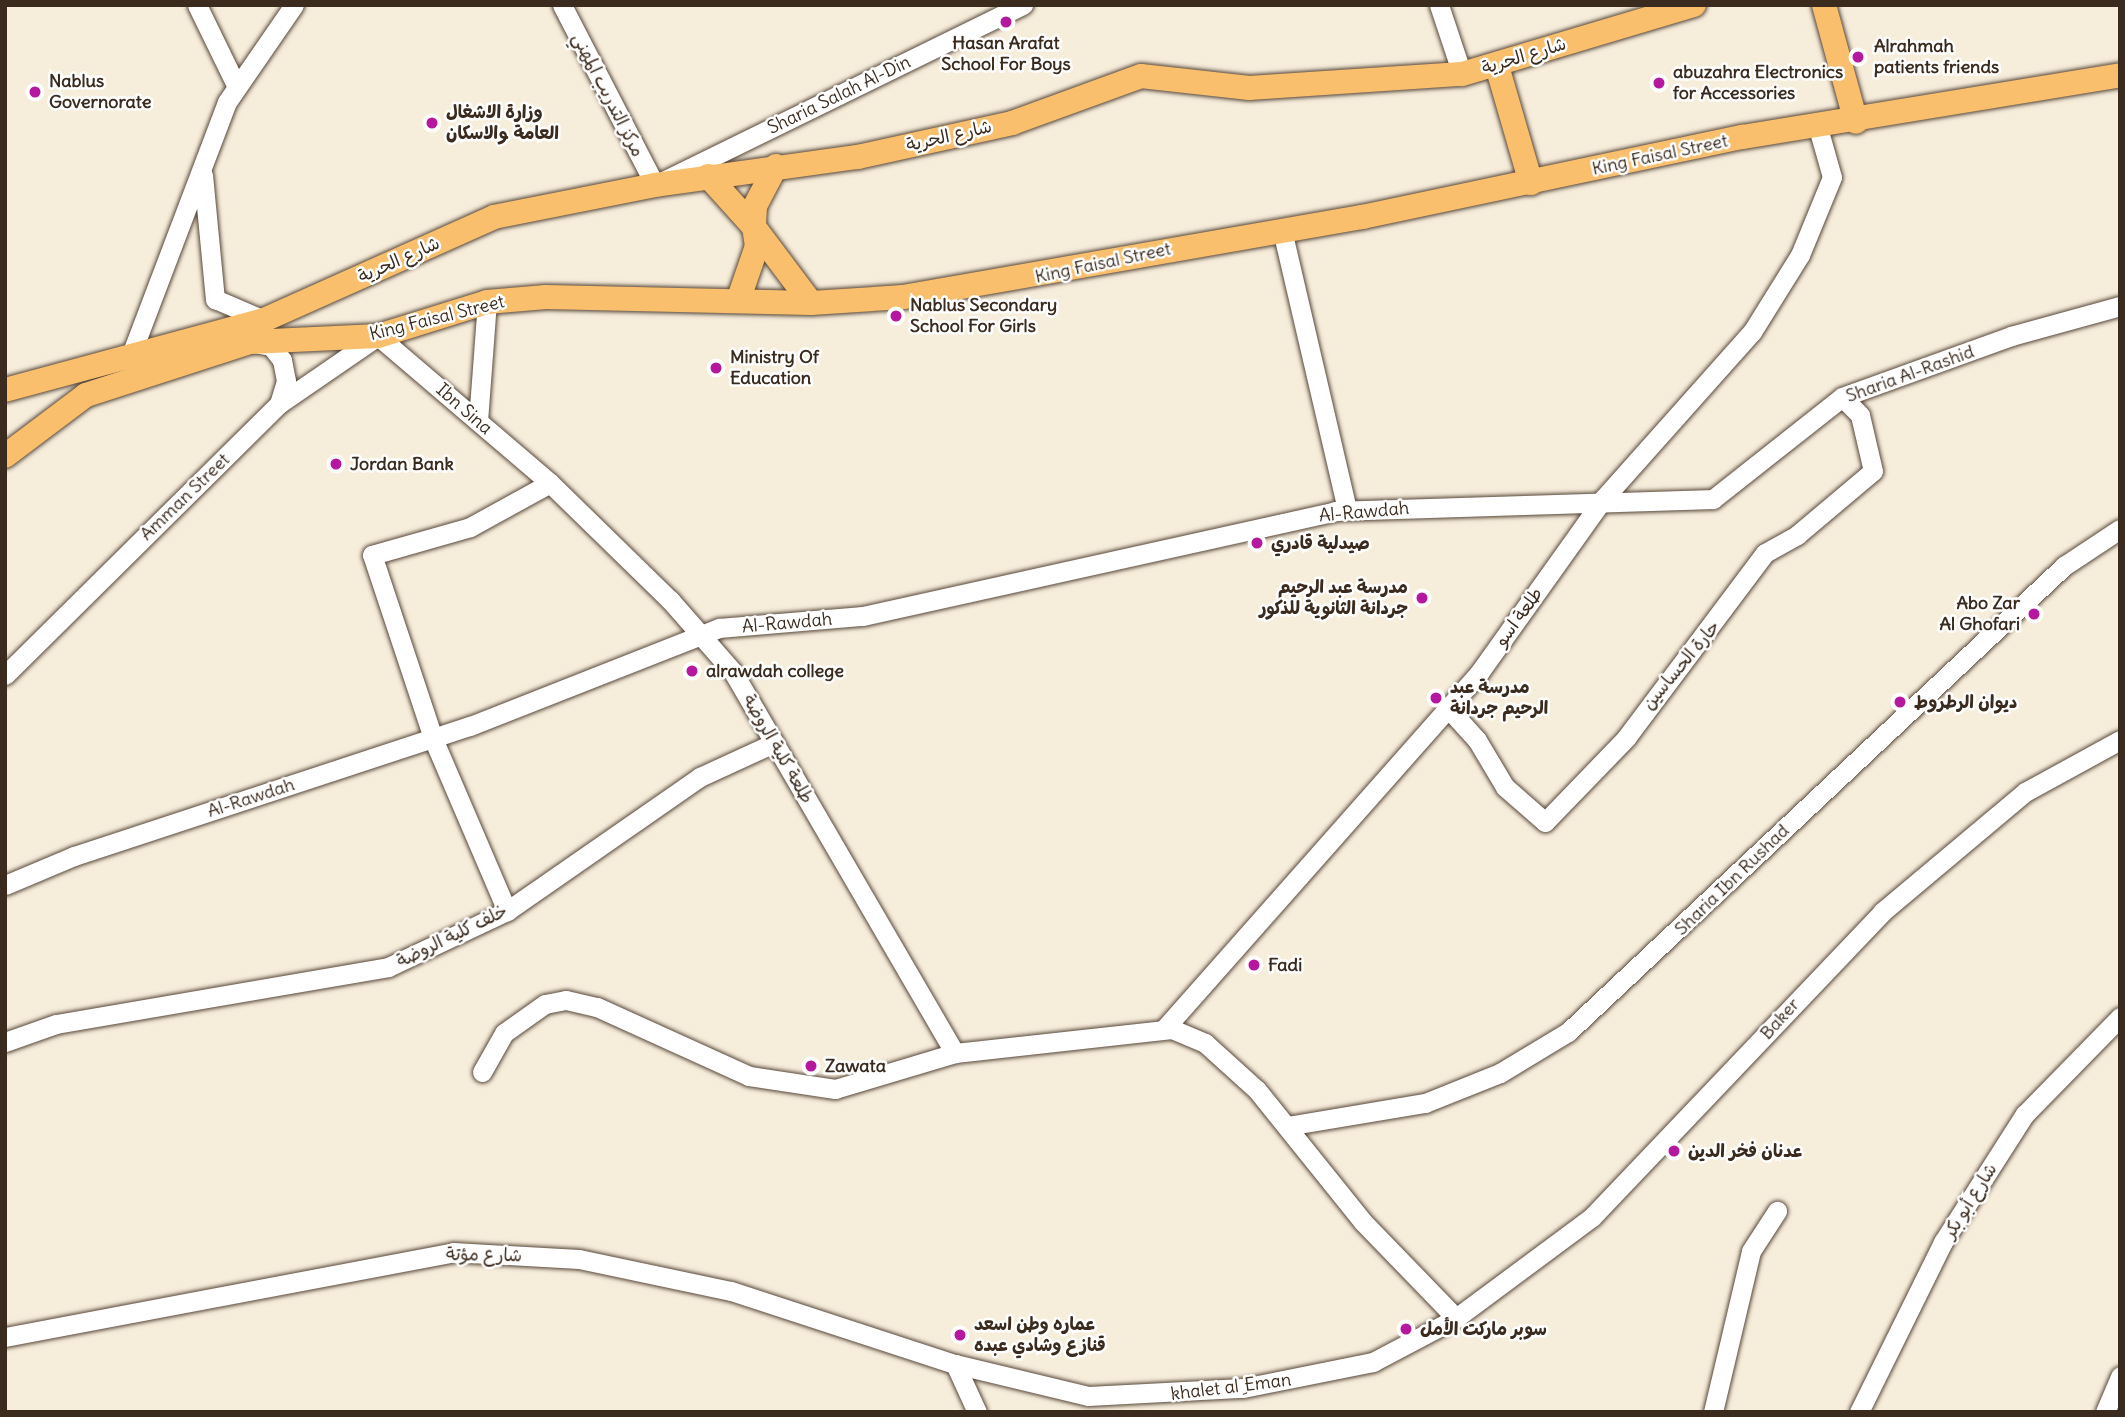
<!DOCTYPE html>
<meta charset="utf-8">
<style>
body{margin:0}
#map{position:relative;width:2125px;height:1417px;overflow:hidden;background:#f7eddb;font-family:Delius,"Playpen Sans Arabic",sans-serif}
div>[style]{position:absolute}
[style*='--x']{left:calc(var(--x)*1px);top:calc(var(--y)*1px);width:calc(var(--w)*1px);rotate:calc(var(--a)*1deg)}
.roads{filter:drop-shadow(0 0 2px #57473a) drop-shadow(0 0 2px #57473a)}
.minor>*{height:19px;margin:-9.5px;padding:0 9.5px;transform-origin:9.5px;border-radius:9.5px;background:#fff}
.major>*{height:24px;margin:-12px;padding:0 12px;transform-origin:12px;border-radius:12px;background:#f9bf6d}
.dots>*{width:19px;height:19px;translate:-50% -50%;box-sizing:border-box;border:4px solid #fff;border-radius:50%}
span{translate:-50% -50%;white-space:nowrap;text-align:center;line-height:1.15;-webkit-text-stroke:5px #fff;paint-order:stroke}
.poi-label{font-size:18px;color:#3b2a1e;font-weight:700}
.left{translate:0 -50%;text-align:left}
.right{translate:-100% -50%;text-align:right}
.street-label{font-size:18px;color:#3b2a1e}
.frame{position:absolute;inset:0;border:7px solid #3b2a1e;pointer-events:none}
</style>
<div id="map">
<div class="roads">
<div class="minor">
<div style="--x:197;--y:5;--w:91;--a:64"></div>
<div style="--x:562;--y:5;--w:203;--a:62.7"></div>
<div style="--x:655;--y:185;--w:410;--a:-26.1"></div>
<div style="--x:1439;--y:5;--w:73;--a:71.6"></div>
<div style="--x:203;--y:175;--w:125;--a:84.5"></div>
<div style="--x:215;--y:299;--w:53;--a:23.2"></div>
<div style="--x:1282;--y:230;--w:287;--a:76.9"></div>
<div style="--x:254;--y:343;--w:17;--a:10"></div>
<div style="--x:271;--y:346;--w:18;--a:52"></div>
<div style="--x:282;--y:360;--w:21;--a:79"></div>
<div style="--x:286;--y:381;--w:24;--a:107"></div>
<div style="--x:129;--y:360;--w:276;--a:-69.2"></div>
<div style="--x:227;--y:102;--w:118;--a:-55.4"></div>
<div style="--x:478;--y:421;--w:119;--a:-85.7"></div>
<div style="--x:5;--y:675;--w:385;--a:-44.7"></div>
<div style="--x:279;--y:404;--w:120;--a:-34.5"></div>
<div style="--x:378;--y:336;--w:226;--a:40.5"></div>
<div style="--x:550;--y:483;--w:168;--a:44.3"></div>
<div style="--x:670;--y:600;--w:96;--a:48.8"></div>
<div style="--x:733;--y:672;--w:441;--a:59.8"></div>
<div style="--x:1448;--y:708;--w:43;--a:47.8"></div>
<div style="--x:1477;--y:740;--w:55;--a:59.2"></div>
<div style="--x:1505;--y:787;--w:53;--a:41.2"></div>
<div style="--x:1545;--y:822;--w:117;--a:-46"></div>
<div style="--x:1626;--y:738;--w:231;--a:-53.1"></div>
<div style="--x:1765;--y:553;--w:37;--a:-29"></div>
<div style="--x:1797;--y:535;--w:99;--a:-40.1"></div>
<div style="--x:1873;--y:471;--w:57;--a:-103.1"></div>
<div style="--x:1860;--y:415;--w:25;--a:-135"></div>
<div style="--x:5;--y:885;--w:75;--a:-22.8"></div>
<div style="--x:74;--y:856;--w:417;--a:-18.2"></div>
<div style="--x:470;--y:726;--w:268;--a:-21.5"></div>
<div style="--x:719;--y:628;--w:144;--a:-4.8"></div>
<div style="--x:863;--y:616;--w:484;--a:-12.5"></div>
<div style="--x:1335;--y:511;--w:378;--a:-1.8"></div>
<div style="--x:1713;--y:499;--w:164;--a:-38.3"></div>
<div style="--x:1842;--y:397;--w:180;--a:-19.8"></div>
<div style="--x:2011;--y:336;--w:113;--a:-15.4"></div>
<div style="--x:507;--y:911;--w:188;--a:-113.2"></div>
<div style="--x:433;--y:738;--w:193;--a:-108.4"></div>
<div style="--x:372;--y:555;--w:102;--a:-15.9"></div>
<div style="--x:470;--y:527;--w:91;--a:-28.8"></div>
<div style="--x:1165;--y:1028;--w:474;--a:-48.5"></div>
<div style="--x:1479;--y:673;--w:214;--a:-54.5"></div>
<div style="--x:1603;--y:499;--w:224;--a:-48.3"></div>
<div style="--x:1752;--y:332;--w:91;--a:-58.1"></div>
<div style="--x:1800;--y:255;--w:84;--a:-67.7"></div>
<div style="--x:1832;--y:177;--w:51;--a:-105.9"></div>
<div style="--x:5;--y:1042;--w:54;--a:-19.4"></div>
<div style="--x:56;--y:1024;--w:337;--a:-9.7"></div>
<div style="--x:388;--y:967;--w:132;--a:-25.2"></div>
<div style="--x:507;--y:911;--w:235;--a:-34.8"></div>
<div style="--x:700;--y:777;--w:81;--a:-24.7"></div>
<div style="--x:482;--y:1072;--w:45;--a:-60.6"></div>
<div style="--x:504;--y:1033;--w:50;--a:-35.3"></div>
<div style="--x:545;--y:1004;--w:21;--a:-11"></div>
<div style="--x:566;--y:1000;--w:32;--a:13"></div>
<div style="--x:597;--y:1007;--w:167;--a:24.4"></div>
<div style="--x:749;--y:1076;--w:87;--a:8.6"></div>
<div style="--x:835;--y:1089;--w:125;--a:-16.7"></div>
<div style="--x:955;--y:1053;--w:218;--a:-6.3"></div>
<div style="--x:1172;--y:1029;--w:36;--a:23"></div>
<div style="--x:1205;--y:1043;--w:70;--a:42.1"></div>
<div style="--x:1257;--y:1090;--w:169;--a:51.2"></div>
<div style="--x:1363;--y:1222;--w:134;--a:45.9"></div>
<div style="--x:1287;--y:1126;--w:140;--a:-9.5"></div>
<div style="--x:1425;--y:1103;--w:81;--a:-21.8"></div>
<div style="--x:1500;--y:1073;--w:79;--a:-31.1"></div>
<div style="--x:1568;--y:1032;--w:681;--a:-43.21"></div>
<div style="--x:2064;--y:566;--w:67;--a:-33.5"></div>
<div style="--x:5;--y:1337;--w:456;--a:-10.7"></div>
<div style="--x:453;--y:1252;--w:126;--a:3.2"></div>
<div style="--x:579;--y:1259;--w:155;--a:11.9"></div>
<div style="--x:731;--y:1291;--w:236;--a:18.1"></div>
<div style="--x:955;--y:1364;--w:137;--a:13.5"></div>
<div style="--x:1088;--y:1396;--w:155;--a:-3"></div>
<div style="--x:1243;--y:1388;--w:133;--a:-11.3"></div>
<div style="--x:1373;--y:1362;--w:94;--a:-27.9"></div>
<div style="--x:1456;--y:1318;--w:169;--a:-36.6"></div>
<div style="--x:1592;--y:1217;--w:421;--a:-46.4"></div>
<div style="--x:1882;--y:912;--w:187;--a:-40"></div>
<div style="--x:2025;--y:792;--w:108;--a:-28.7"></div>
<div style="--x:955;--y:1364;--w:53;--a:65.4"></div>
<div style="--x:1713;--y:1412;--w:165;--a:-76.7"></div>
<div style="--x:1751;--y:1251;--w:48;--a:-57"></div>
<div style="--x:1859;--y:1412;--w:190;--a:-63.7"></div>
<div style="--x:1943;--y:1242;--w:152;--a:-57.4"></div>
<div style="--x:2025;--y:1114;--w:136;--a:-45.6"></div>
<div style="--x:2105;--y:1412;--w:39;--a:-67"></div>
</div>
<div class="major">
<div style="--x:1824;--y:5;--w:121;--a:74.7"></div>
<div style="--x:1497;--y:66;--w:122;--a:73.8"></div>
<div style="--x:776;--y:166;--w:45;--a:117.7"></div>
<div style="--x:755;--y:206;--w:21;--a:93"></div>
<div style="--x:754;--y:227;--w:95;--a:53.1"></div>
<div style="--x:708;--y:176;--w:69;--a:48"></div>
<div style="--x:754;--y:227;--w:19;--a:81"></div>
<div style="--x:757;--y:246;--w:58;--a:109.1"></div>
<div style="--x:5;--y:390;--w:268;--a:-15.1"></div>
<div style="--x:264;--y:320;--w:252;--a:-24.1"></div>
<div style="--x:494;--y:217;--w:164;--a:-11.2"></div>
<div style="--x:655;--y:185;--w:205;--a:-7.9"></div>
<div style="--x:858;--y:157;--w:158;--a:-12.4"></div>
<div style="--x:1012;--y:123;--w:137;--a:-20"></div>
<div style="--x:1141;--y:76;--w:109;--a:6.3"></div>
<div style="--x:1249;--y:88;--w:213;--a:-3.8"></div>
<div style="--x:1462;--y:74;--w:242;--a:-16.6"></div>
<div style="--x:5;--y:456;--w:101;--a:-37"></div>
<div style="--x:86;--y:395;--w:172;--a:-17.9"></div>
<div style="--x:250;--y:342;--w:128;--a:-2.7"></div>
<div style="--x:378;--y:336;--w:114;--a:-17.3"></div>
<div style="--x:487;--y:302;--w:59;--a:-4.8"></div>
<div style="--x:546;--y:297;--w:265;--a:1.3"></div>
<div style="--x:811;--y:303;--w:92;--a:-3.7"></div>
<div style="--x:903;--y:297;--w:466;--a:-9.9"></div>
<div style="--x:1362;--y:217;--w:389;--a:-11.9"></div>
<div style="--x:1743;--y:137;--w:382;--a:-9.3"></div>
</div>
</div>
<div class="dots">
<div style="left:1006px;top:22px;background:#b5179e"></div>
<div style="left:1858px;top:57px;background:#b5179e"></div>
<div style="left:1659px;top:83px;background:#b5179e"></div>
<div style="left:35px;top:92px;background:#b5179e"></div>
<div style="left:432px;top:123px;background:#b5179e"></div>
<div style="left:896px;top:316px;background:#b5179e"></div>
<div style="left:716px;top:368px;background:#b5179e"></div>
<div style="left:336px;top:464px;background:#b5179e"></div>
<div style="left:1257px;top:543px;background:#b5179e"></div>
<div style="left:1422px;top:598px;background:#b5179e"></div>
<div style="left:2034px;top:614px;background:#b5179e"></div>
<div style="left:692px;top:671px;background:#b5179e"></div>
<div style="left:1436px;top:698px;background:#b5179e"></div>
<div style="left:1900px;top:702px;background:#b5179e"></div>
<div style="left:1254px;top:965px;background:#b5179e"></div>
<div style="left:811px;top:1066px;background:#b5179e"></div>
<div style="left:1674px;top:1151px;background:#b5179e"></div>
<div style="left:1406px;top:1329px;background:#b5179e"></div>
<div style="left:960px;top:1335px;background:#b5179e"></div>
</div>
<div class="poi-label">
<span style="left:1006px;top:54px">Hasan Arafat<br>School For Boys</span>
<span class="left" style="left:1874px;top:57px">Alrahmah<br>patients friends</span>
<span class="left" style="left:1673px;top:83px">abuzahra Electronics<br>for Accessories</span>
<span class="left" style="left:49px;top:92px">Nablus<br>Governorate</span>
<span class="left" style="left:446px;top:123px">وزارة الاشغال<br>العامة والاسكان</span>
<span class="left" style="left:910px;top:316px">Nablus Secondary<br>School For Girls</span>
<span class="left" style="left:730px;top:368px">Ministry Of<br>Education</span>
<span class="left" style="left:350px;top:464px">Jordan Bank</span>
<span class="left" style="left:1271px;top:543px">صيدلية قادري</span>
<span class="right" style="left:1408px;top:598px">مدرسة عبد الرحيم<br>جردانة الثانوية للذكور</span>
<span class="right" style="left:2020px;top:614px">Abo Zar<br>Al Ghofari</span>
<span class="left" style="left:706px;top:671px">alrawdah college</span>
<span class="left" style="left:1450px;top:698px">مدرسة عبد<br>الرحيم جردانة</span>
<span class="left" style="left:1914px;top:702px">ديوان الرطروط</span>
<span class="left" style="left:1268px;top:965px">Fadi</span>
<span class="left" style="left:825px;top:1066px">Zawata</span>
<span class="left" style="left:1688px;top:1151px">عدنان فخر الدين</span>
<span class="left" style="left:974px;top:1335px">عماره وطن اسعد<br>قنازع وشادي عبده</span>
<span class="left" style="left:1420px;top:1329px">سوبر ماركت الأمل</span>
</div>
<div class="street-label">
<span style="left:1524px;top:56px;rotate:-17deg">شارع الحرية</span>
<span style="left:608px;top:95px;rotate:63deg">مركز التدريب المهني</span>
<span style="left:839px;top:95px;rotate:-26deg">Sharia Salah Al-Din</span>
<span style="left:949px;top:136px;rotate:-13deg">شارع الحرية</span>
<span style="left:1660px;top:155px;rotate:-12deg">King Faisal Street</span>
<span style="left:399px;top:260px;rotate:-24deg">شارع الحرية</span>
<span style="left:1103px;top:263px;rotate:-12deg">King Faisal Street</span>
<span style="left:437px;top:318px;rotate:-14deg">King Faisal Street</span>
<span style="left:1910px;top:374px;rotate:-20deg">Sharia Al-Rashid</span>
<span style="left:464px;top:409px;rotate:41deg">Ibn Sina</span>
<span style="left:185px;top:497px;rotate:-44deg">Amman Street</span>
<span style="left:1364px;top:512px;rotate:-5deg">Al-Rawdah</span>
<span style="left:1519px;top:617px;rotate:-54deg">طلعة اسو</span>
<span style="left:787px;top:623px;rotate:-5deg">Al-Rawdah</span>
<span style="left:1681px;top:665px;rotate:-50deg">حارة الحساسين</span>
<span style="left:778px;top:749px;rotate:60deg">طلعة كلية الروضة</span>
<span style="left:251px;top:798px;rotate:-18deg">Al-Rawdah</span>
<span style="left:1732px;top:880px;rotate:-44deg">Sharia Ibn Rushad</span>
<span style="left:452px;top:936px;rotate:-26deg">خلف كلية الروضة</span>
<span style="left:1780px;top:1019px;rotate:-48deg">Baker</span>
<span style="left:1970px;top:1201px;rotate:-58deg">شارع أبو بكر</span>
<span style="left:484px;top:1255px;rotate:1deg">شارع مؤتة</span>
<span style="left:1231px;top:1387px;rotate:-7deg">khalet al ِEman</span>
</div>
<div class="frame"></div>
</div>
